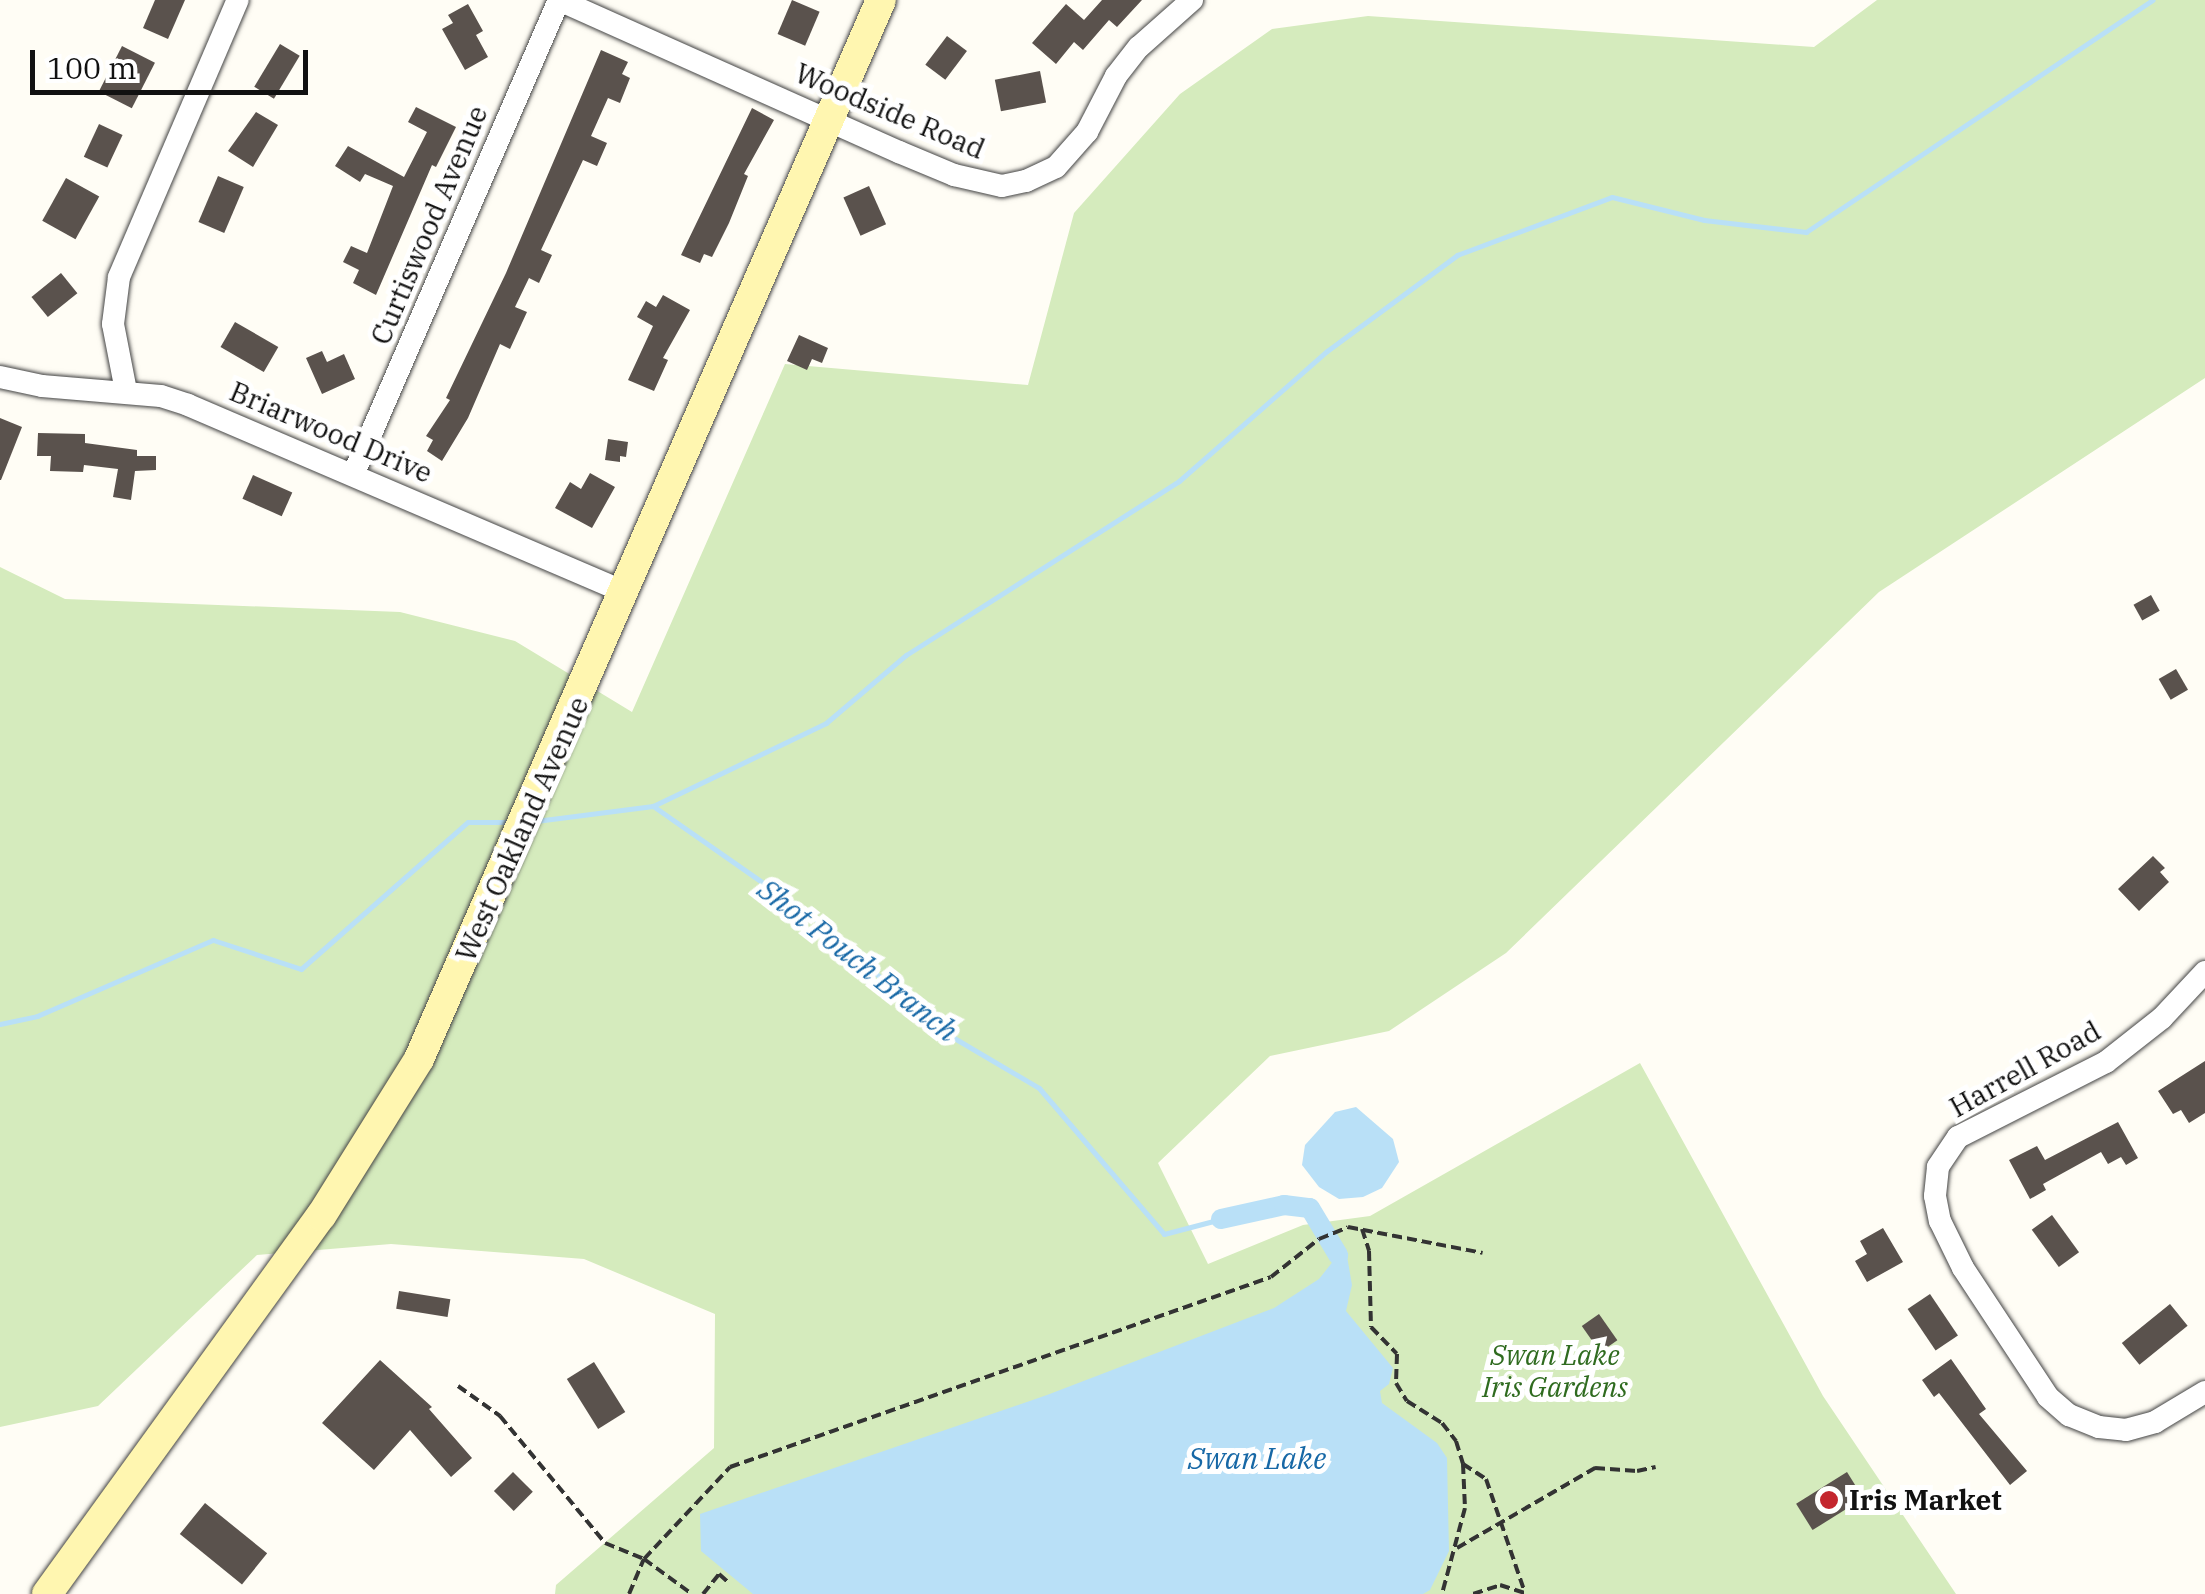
<!DOCTYPE html>
<style>
body{margin:0}
#map{position:relative;width:2205px;height:1594px;overflow:hidden;background:#fffdf5;font-family:"IBM Plex Serif",serif}
div>[style]{position:absolute}
[style*='--x']{left:calc(var(--x)*1px);top:calc(var(--y)*1px);width:calc(var(--w)*1px);rotate:calc(var(--a)*1deg)}
.green>*{inset:0;background:#d5ebbd}
.water>*{inset:0;background:#b9e0f7}
.stream>*{height:5px;margin:-2.5px;padding:0 2.5px;transform-origin:2.5px;border-radius:2.5px;background:#b9e0f7}
.canal>*{height:20px;margin:-10px;padding:0 10px;transform-origin:10px;border-radius:10px;background:#b9e0f7}
.building>*{inset:0;background:#5a524d;transform-origin:0 0}
.path>*{height:4px;margin-top:-2px;transform-origin:0;background:repeating-linear-gradient(90deg,#333 0 10px,transparent 0 15px)}
.roads{filter:drop-shadow(0 0 2px #444) drop-shadow(0 0 2px #444)}
.street>*{height:22px;margin:-11px;padding:0 11px;transform-origin:11px;border-radius:11px;background:#fff}
.secondary>*{height:30px;margin:-15px;padding:0 15px;transform-origin:15px;border-radius:15px;background:#fff6b0}
.dots>*{width:28px;height:28px;translate:-50% -50%;box-sizing:border-box;border:5px solid #fff;border-radius:50%}
span{translate:-50% -50%;white-space:nowrap;text-align:center;line-height:1.15;-webkit-text-stroke:10px #fff;paint-order:stroke}
.street-label{font-size:28px;color:#111}
.park-label{font-size:28px;color:#2f6b1f;font-style:italic}
.poi-label{font-size:28px;color:#111;font-weight:700}
.left{translate:0 -50%;text-align:left}
.water-label{font-size:30px;color:#1768a6;font-style:italic}
.scale{position:absolute;left:30px;top:50px;width:278px;height:45px;box-sizing:border-box;border:5px solid #111;border-top:0;padding-left:12px;font-size:30px;line-height:35px;white-space:nowrap;color:#111;-webkit-text-stroke:8px #fff;paint-order:stroke}
</style>
<div id="map">
<div class="green">
<div style="clip-path:polygon(1877px 0,2205px 0,2205px 378px,1879px 592px,1506px 953px,1389px 1031px,1270px 1056px,1158px 1163px,1208px 1264px,1303px 1225px,1370px 1216px,1640px 1063px,1823px 1396px,1956px 1594px,555px 1594px,556px 1585px,714px 1448px,715px 1314px,584px 1259px,391px 1244px,257px 1255px,98px 1406px,0 1427px,0 567px,65px 599px,400px 612px,515px 641px,632px 712px,785px 364px,1028px 385px,1074px 213px,1180px 94px,1272px 29px,1368px 16px,1814px 47px)"></div>
</div>
<div class="water">
<div style="clip-path:polygon(1356px 1107px,1393px 1139px,1399px 1162px,1382px 1188px,1363px 1197px,1339px 1199px,1319px 1187px,1302px 1165px,1305px 1145px,1335px 1112px)"></div>
<div style="clip-path:polygon(1338px 1255px,1347px 1256px,1352px 1285px,1346px 1311px,1393px 1368px,1389px 1384px,1380px 1391px,1382px 1403px,1437px 1443px,1447px 1458px,1449px 1551px,1430px 1590px,1423px 1594px,753px 1594px,701px 1551px,700px 1514px,1047px 1395px,1274px 1308px,1319px 1279px)"></div>
</div>
<div class="stream">
<div style="--x:653;--y:806;--w:205;--a:34.9"></div>
<div style="--x:821;--y:923;--w:151;--a:42.6"></div>
<div style="--x:932;--y:1025;--w:124;--a:30.5"></div>
<div style="--x:1039;--y:1088;--w:192;--a:49.4"></div>
<div style="--x:1164;--y:1234;--w:59;--a:-14.7"></div>
<div style="--x:536;--y:821;--w:118;--a:-7.3"></div>
<div style="--x:653;--y:806;--w:192;--a:-25.6"></div>
<div style="--x:826;--y:723;--w:105;--a:-40.4"></div>
<div style="--x:906;--y:655;--w:324;--a:-32.5"></div>
<div style="--x:1179;--y:481;--w:197;--a:-41.3"></div>
<div style="--x:1327;--y:351;--w:162;--a:-36.4"></div>
<div style="--x:1457;--y:255;--w:165;--a:-20.5"></div>
<div style="--x:1612;--y:197;--w:95;--a:14"></div>
<div style="--x:1704;--y:220;--w:103;--a:6.7"></div>
<div style="--x:1806;--y:232;--w:417;--a:-33.8"></div>
<div style="--x:0;--y:1024;--w:38;--a:-12"></div>
<div style="--x:37;--y:1016;--w:192;--a:-23.4"></div>
<div style="--x:213;--y:940;--w:93;--a:18.2"></div>
<div style="--x:301;--y:969;--w:222;--a:-41.4"></div>
<div style="--x:468;--y:822;--w:42;--a:0"></div>
</div>
<div class="canal">
<div style="--x:1221;--y:1219;--w:65;--a:-12.5"></div>
<div style="--x:1284;--y:1205;--w:26;--a:7"></div>
<div style="--x:1310;--y:1208;--w:55;--a:59.2"></div>
</div>
<div class="building">
<div style="clip-path:polygon(155px 0,185px 0,168px 39px,143px 28px)"></div>
<div style="left:792px;top:0;width:30px;height:37px;rotate:23deg"></div>
<div style="clip-path:polygon(1102px 0,1142px 0,1117px 27px,1109px 20px,1083px 50px,1074px 42px,1056px 64px,1032px 43px,1066px 4px,1084px 20px)"></div>
<div style="clip-path:polygon(468px 4px,483px 31px,476px 35px,488px 57px,465px 70px,442px 29px,453px 23px,448px 15px)"></div>
<div style="left:947px;top:36px;width:25px;height:36px;rotate:37deg"></div>
<div style="left:280px;top:44px;width:23px;height:50px;rotate:31deg"></div>
<div style="left:122px;top:46px;width:37px;height:51px;rotate:27deg"></div>
<div style="clip-path:polygon(601px 50px,628px 62px,622px 74px,630px 78px,620px 103px,608px 98px,591px 136px,607px 143px,597px 166px,583px 160px,541px 250px,552px 255px,539px 283px,529px 278px,515px 307px,527px 312px,510px 349px,500px 344px,468px 418px,442px 461px,427px 451px,433px 440px,426px 436px,450px 400px,446px 398px,506px 273px)"></div>
<div style="left:1040px;top:71px;width:32px;height:46px;rotate:79deg"></div>
<div style="clip-path:polygon(416px 107px,456px 127px,436px 167px,432px 165px,376px 295px,353px 283px,359px 270px,343px 262px,351px 246px,367px 253px,393px 186px,365px 174px,360px 182px,335px 166px,348px 146px,404px 177px,427px 132px,408px 122px)"></div>
<div style="clip-path:polygon(752px 108px,774px 120px,744px 174px,748px 176px,729px 223px,712px 257px,704px 254px,700px 263px,681px 255px)"></div>
<div style="clip-path:polygon(256px 112px,278px 125px,253px 167px,228px 151px)"></div>
<div style="left:99px;top:124px;width:26px;height:36px;rotate:25deg"></div>
<div style="left:218px;top:176px;width:28px;height:50px;rotate:23deg"></div>
<div style="left:66px;top:178px;width:38px;height:49px;rotate:29deg"></div>
<div style="left:869px;top:186px;width:42px;height:28px;rotate:66deg"></div>
<div style="left:61px;top:273px;width:26px;height:38px;rotate:51deg"></div>
<div style="clip-path:polygon(663px 295px,690px 310px,663px 358px,668px 360px,654px 391px,628px 380px,653px 326px,637px 317px,646px 301px,656px 307px)"></div>
<div style="left:235px;top:322px;width:50px;height:29px;rotate:30deg"></div>
<div style="clip-path:polygon(799px 335px,828px 348px,822px 363px,812px 359px,807px 370px,787px 361px)"></div>
<div style="clip-path:polygon(322px 351px,327px 362px,344px 354px,355px 379px,322px 394px,306px 358px)"></div>
<div style="clip-path:polygon(0 418px,22px 427px,1px 480px,0 480px)"></div>
<div style="clip-path:polygon(38px 433px,85px 434px,85px 443px,137px 450px,137px 456px,156px 456px,156px 470px,135px 471px,131px 500px,113px 497px,118px 469px,84px 465px,83px 472px,50px 471px,51px 456px,37px 456px)"></div>
<div style="clip-path:polygon(608px 439px,628px 442px,626px 457px,620px 456px,620px 462px,605px 460px)"></div>
<div style="clip-path:polygon(590px 473px,615px 487px,592px 528px,555px 508px,570px 482px,581px 489px)"></div>
<div style="left:253px;top:475px;width:43px;height:26px;rotate:24deg"></div>
<div style="left:2151px;top:595px;width:18px;height:20px;rotate:61deg"></div>
<div style="left:2176px;top:669px;width:24px;height:20px;rotate:60deg"></div>
<div style="clip-path:polygon(2153px 856px,2165px 868px,2160px 872px,2169px 882px,2139px 911px,2118px 889px)"></div>
<div style="clip-path:polygon(2205px 1061px,2205px 1113px,2189px 1123px,2181px 1110px,2173px 1114px,2158px 1091px)"></div>
<div style="clip-path:polygon(2118px 1122px,2138px 1158px,2126px 1165px,2121px 1157px,2108px 1164px,2101px 1152px,2043px 1184px,2046px 1190px,2030px 1199px,2009px 1160px,2037px 1146px,2045px 1160px)"></div>
<div style="left:2052px;top:1215px;width:46px;height:25px;rotate:54deg"></div>
<div style="clip-path:polygon(1883px 1228px,1903px 1262px,1867px 1282px,1855px 1261px,1867px 1254px,1860px 1241px)"></div>
<div style="left:399px;top:1291px;width:52px;height:18px;rotate:9deg"></div>
<div style="left:1930px;top:1294px;width:50px;height:27px;rotate:56deg"></div>
<div style="left:2170px;top:1304px;width:28px;height:62px;rotate:51deg"></div>
<div style="left:1599px;top:1314px;width:32px;height:21px;rotate:55deg"></div>
<div style="clip-path:polygon(1951px 1359px,1986px 1409px,1979px 1414px,2027px 1471px,2010px 1485px,1939px 1393px,1934px 1397px,1922px 1380px)"></div>
<div style="clip-path:polygon(380px 1360px,432px 1407px,429px 1409px,472px 1458px,451px 1477px,410px 1430px,374px 1470px,322px 1423px)"></div>
<div style="left:594px;top:1362px;width:59px;height:32px;rotate:58deg"></div>
<div style="left:513px;top:1472px;width:28px;height:27px;rotate:45deg"></div>
<div style="left:1847px;top:1472px;width:31px;height:60px;rotate:58deg"></div>
<div style="left:205px;top:1503px;width:80px;height:40px;rotate:39deg"></div>
</div>
<div class="path">
<div style="--x:1362;--y:1229;--w:23;--a:72"></div>
<div style="--x:1369;--y:1251;--w:76;--a:88.5"></div>
<div style="--x:1371;--y:1327;--w:37;--a:46"></div>
<div style="--x:1397;--y:1354;--w:29;--a:92"></div>
<div style="--x:1396;--y:1383;--w:21;--a:59"></div>
<div style="--x:1407;--y:1401;--w:41;--a:32.2"></div>
<div style="--x:1442;--y:1423;--w:23;--a:52"></div>
<div style="--x:1456;--y:1441;--w:24;--a:73"></div>
<div style="--x:1463;--y:1464;--w:44;--a:87.4"></div>
<div style="--x:1465;--y:1508;--w:89;--a:105"></div>
<div style="--x:458;--y:1386;--w:52;--a:35.5"></div>
<div style="--x:500;--y:1416;--w:165;--a:50.4"></div>
<div style="--x:605;--y:1543;--w:42;--a:22.3"></div>
<div style="--x:644;--y:1559;--w:59;--a:36.1"></div>
<div style="--x:1463;--y:1464;--w:27;--a:33"></div>
<div style="--x:1486;--y:1479;--w:117;--a:71.1"></div>
<div style="--x:1457;--y:1548;--w:160;--a:-30.1"></div>
<div style="--x:1595;--y:1468;--w:42;--a:4.1"></div>
<div style="--x:1637;--y:1471;--w:19;--a:-12"></div>
<div style="--x:629;--y:1594;--w:38;--a:-67"></div>
<div style="--x:644;--y:1559;--w:126;--a:-46.9"></div>
<div style="--x:730;--y:1467;--w:573;--a:-19.35"></div>
<div style="--x:1271;--y:1277;--w:61;--a:-38.4"></div>
<div style="--x:1319;--y:1239;--w:31;--a:-22"></div>
<div style="--x:1348;--y:1227;--w:137;--a:10.9"></div>
<div style="--x:703;--y:1594;--w:26;--a:-51"></div>
<div style="--x:719;--y:1574;--w:12;--a:42"></div>
<div style="--x:1473;--y:1594;--w:28;--a:-18"></div>
<div style="--x:1500;--y:1585;--w:28;--a:18"></div>
</div>
<div class="roads">
<div class="street">
<div style="--x:559;--y:0;--w:372;--a:24.1"></div>
<div style="--x:899;--y:152;--w:60;--a:22.7"></div>
<div style="--x:954;--y:175;--w:49;--a:12.9"></div>
<div style="--x:1002;--y:186;--w:25;--a:-12"></div>
<div style="--x:1026;--y:181;--w:33;--a:-25"></div>
<div style="--x:1056;--y:167;--w:47;--a:-48.5"></div>
<div style="--x:1087;--y:132;--w:63;--a:-62.6"></div>
<div style="--x:1116;--y:76;--w:37;--a:-52"></div>
<div style="--x:1139;--y:47;--w:71;--a:-41.6"></div>
<div style="--x:0;--y:377;--w:43;--a:12.1"></div>
<div style="--x:42;--y:386;--w:119;--a:4.8"></div>
<div style="--x:161;--y:396;--w:28;--a:18"></div>
<div style="--x:188;--y:405;--w:475;--a:23.2"></div>
<div style="--x:126;--y:391;--w:68;--a:-101"></div>
<div style="--x:113;--y:324;--w:47;--a:-82.7"></div>
<div style="--x:119;--y:277;--w:301;--a:-66.8"></div>
<div style="--x:354;--y:473;--w:516;--a:-66.57"></div>
<div style="--x:2205;--y:972;--w:63;--a:133.1"></div>
<div style="--x:2162;--y:1018;--w:71;--a:141.8"></div>
<div style="--x:2106;--y:1062;--w:166;--a:153.1"></div>
<div style="--x:1958;--y:1137;--w:36;--a:124"></div>
<div style="--x:1938;--y:1167;--w:29;--a:96"></div>
<div style="--x:1935;--y:1196;--w:25;--a:79"></div>
<div style="--x:1940;--y:1221;--w:52;--a:63.9"></div>
<div style="--x:1963;--y:1268;--w:154;--a:56.6"></div>
<div style="--x:2048;--y:1397;--w:28;--a:41"></div>
<div style="--x:2069;--y:1415;--w:32;--a:22"></div>
<div style="--x:2099;--y:1427;--w:27;--a:6"></div>
<div style="--x:2126;--y:1430;--w:30;--a:-15"></div>
<div style="--x:2155;--y:1422;--w:58;--a:-31"></div>
</div>
<div class="secondary">
<div style="--x:47;--y:1594;--w:467;--a:-54.1"></div>
<div style="--x:321;--y:1216;--w:185;--a:-58"></div>
<div style="--x:419;--y:1059;--w:1155;--a:-66.43"></div>
</div>
</div>
<div class="dots">
<div style="left:1829px;top:1500px;background:#c4262e"></div>
</div>
<div class="street-label">
<span style="left:890px;top:111px;rotate:23deg">Woodside Road</span>
<span style="left:429px;top:225px;rotate:-67deg">Curtiswood Avenue</span>
<span style="left:331px;top:432px;rotate:23deg">Briarwood Drive</span>
<span style="left:522px;top:829px;rotate:-66deg">West Oakland Avenue</span>
<span style="left:2025px;top:1069px;rotate:-29deg">Harrell Road</span>
</div>
<div class="park-label">
<span style="left:1555px;top:1371px">Swan Lake<br>Iris Gardens</span>
</div>
<div class="poi-label">
<span class="left" style="left:1849px;top:1500px">Iris Market</span>
</div>
<div class="water-label">
<span style="left:858px;top:960px;rotate:38deg">Shot Pouch Branch</span>
<span style="left:1257px;top:1458px">Swan Lake</span>
</div>
<div class="scale">100 m</div>
</div>
